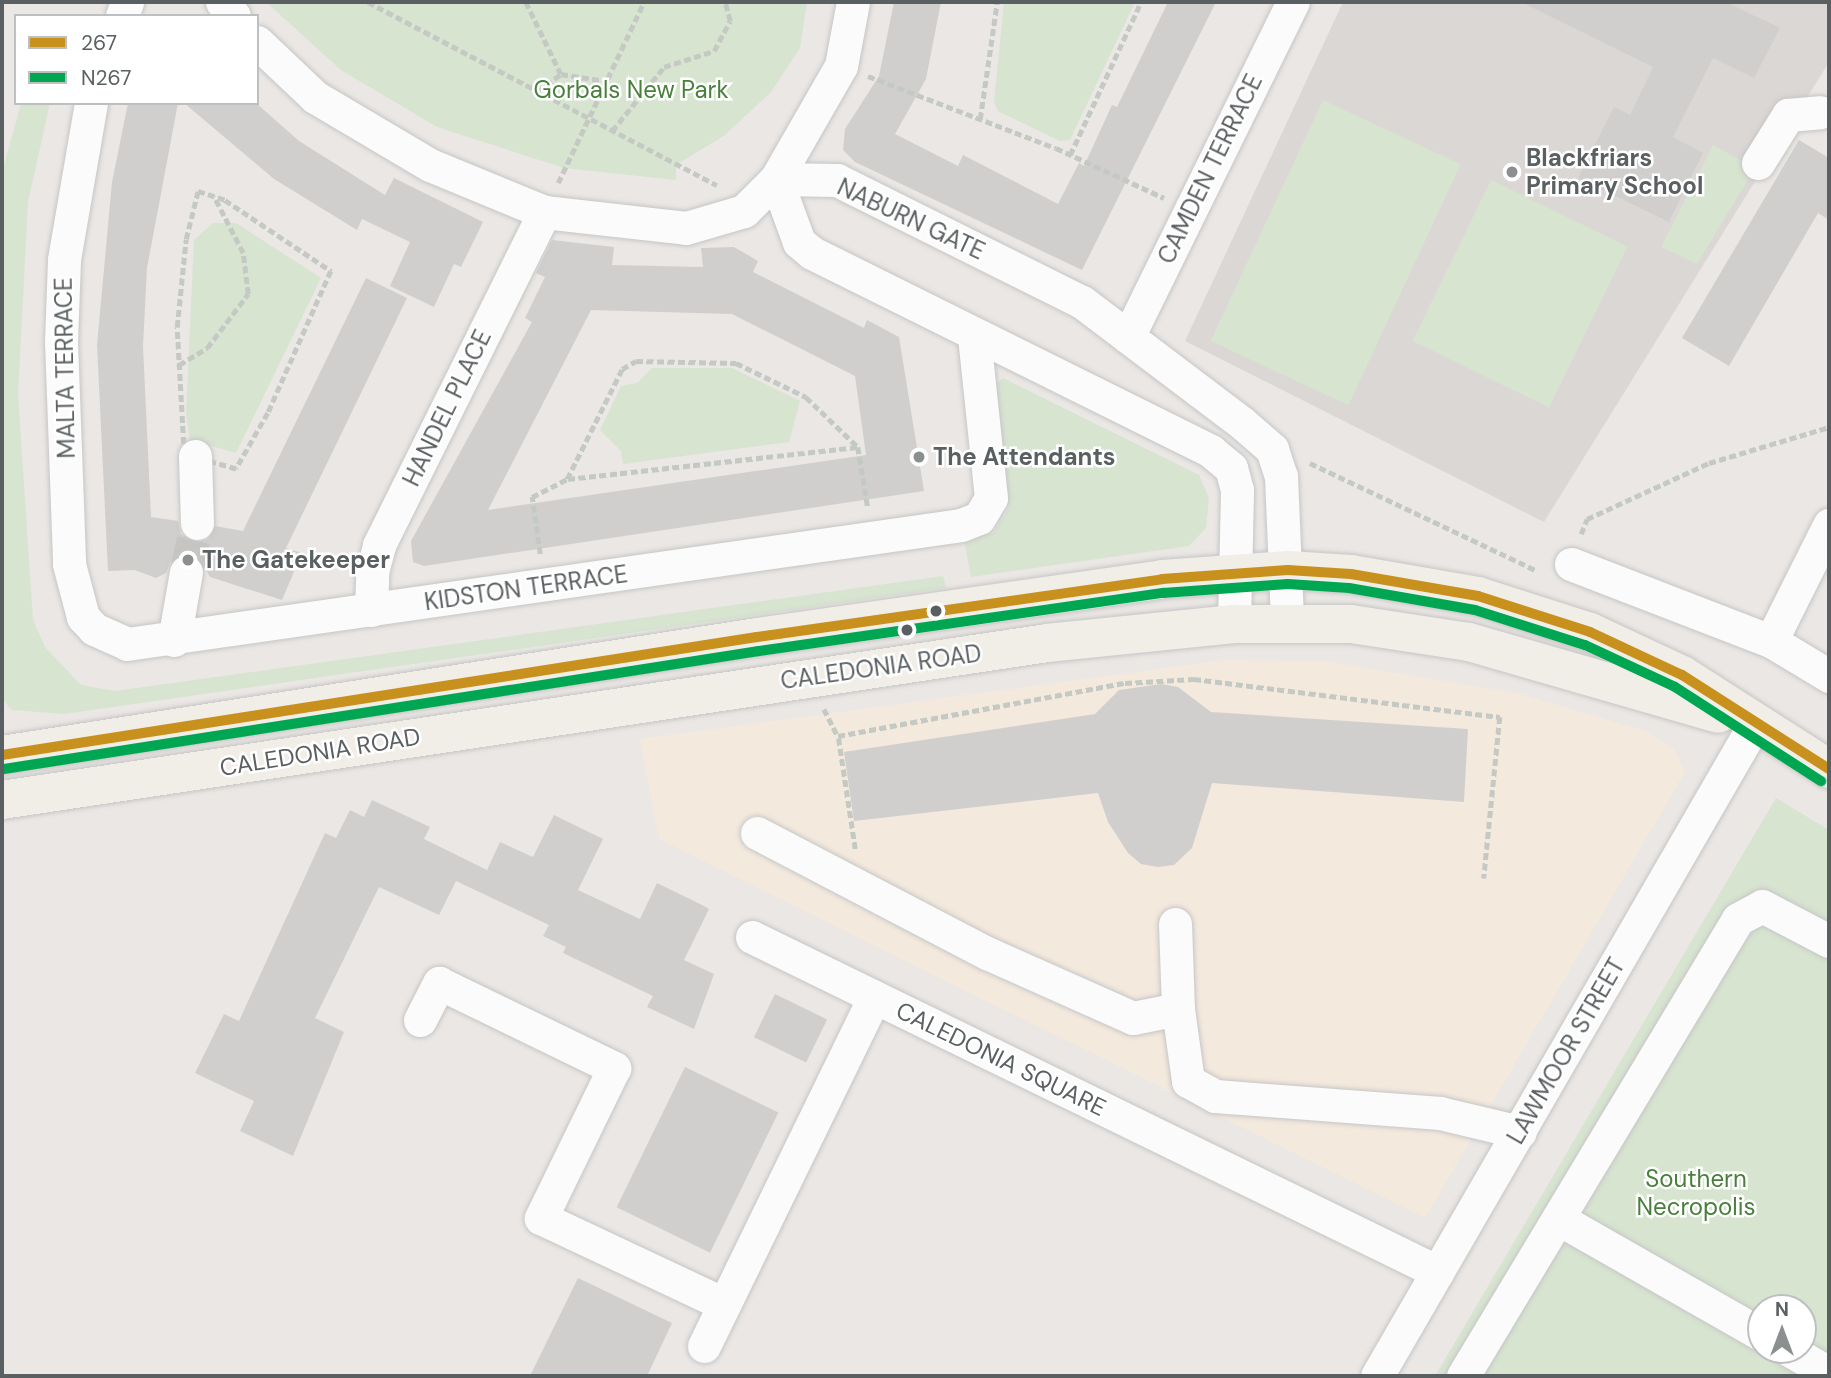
<!DOCTYPE html>
<style>
body{margin:0}
#map{position:relative;width:1831px;height:1378px;overflow:hidden;background:#eae7e4;font-family:"DM Sans",sans-serif}
div>[style]{position:absolute}
[style*='--x']{left:calc(var(--x)*1px);top:calc(var(--y)*1px);width:calc(var(--w)*1px);rotate:calc(var(--a)*1deg)}
.commercial>*{inset:0;background:#f3e9dd}
.education>*{inset:0;background:#dbd7d4}
.green>*{inset:0;background:#d7e4d0;transform-origin:0 0}
.building>*{inset:0;background:#d1cfcd;transform-origin:0 0}
.minor-tunnel>*{height:33px;margin-top:-16.5px;transform-origin:0;background:repeating-linear-gradient(90deg,#c6c5c3 0 33px,transparent 0 50px)}
.path>*{height:4.5px;margin-top:-2.25px;transform-origin:0;background:repeating-linear-gradient(90deg,#c4c9c4 0 7px,transparent 0 10.5px)}
.roads{filter:drop-shadow(0 0 2px #c6c6c6) drop-shadow(0 0 2px #c6c6c6)}
.minor>*{height:33px;margin:-16.5px;padding:0 16.5px;transform-origin:16.5px;border-radius:16.5px;background:#fcfbfb}
.major>*{height:38px;margin:-19px;padding:0 19px;transform-origin:19px;border-radius:19px;background:#f1ede7}
.bus-1>*{height:10px;margin:-5px;padding:0 5px;transform-origin:5px;border-radius:5px;background:#c8911d}
.bus-2>*{height:10px;margin:-5px;padding:0 5px;transform-origin:5px;border-radius:5px;background:#00a651}
.dots>*{width:19px;height:19px;translate:-50% -50%;box-sizing:border-box;border:4px solid #fff;border-radius:50%}
span{translate:-50% -50%;white-space:nowrap;text-align:center;line-height:1.15;-webkit-text-stroke:5px #fff;paint-order:stroke}
.park-label{font-size:24px;color:#487f3b}
.poi-label{font-size:24px;color:#5a5f61;font-weight:700}
.left{translate:0 -50%;text-align:left}
.street-label{font-size:24px;color:#5a5f61}
.frame{position:absolute;inset:0;border:4px solid #5a5f61;pointer-events:none}
.legend{position:absolute;left:14px;top:14px;width:245px;height:91px;box-sizing:border-box;background:#fff;border:2px solid #bdbfc0;margin:0;padding:9px 12px;list-style:none;font-size:21px;color:#5a5f61}
.legend li{display:flex;align-items:center;gap:14px;height:35px}
.legend b{width:35px;border:2px solid #bdbfc0}
.north{position:absolute;left:1747px;top:1294px;width:70px;height:70px;box-sizing:border-box;background:#fff;border:2px solid #bdbfc0;border-radius:50%;rotate:0deg;font-size:19px;font-weight:700;line-height:28px;text-align:center;color:#5a5f61}
.north::after{content:'';display:block;margin:auto;width:24px;height:32px;background:#8c8f8f;clip-path:polygon(50% 0,100% 100%,50% 72%,0 100%)}
</style>
<div id="map">
<div class="commercial">
<div style="clip-path:polygon(1224px 660px,1326px 661px,1517px 693px,1646px 731px,1674px 748px,1685px 772px,1425px 1218px,659px 839px,640px 739px)"></div>
</div>
<div class="education">
<div style="clip-path:polygon(1343px 2px,1829px 2px,1829px 62px,1544px 522px,1185px 341px)"></div>
</div>
<div class="green">
<div style="clip-path:polygon(266px 2px,807px 2px,800px 48px,771px 92px,725px 135px,676px 165px,676px 180px,564px 168px,437px 127px,341px 70px)"></div>
<div style="clip-path:polygon(1004px 2px,1135px 2px,1070px 140px,1060px 141px,998px 111px,994px 102px)"></div>
<div style="left:1323px;top:100px;width:152px;height:266px;rotate:25deg"></div>
<div style="clip-path:polygon(21px 103px,50px 103px,28px 202px,18px 394px,33px 620px,45px 647px,81px 685px,115px 691px,943px 576px,946px 588px,64px 714px,12px 710px,2px 699px,2px 173px)"></div>
<div style="clip-path:polygon(1713px 145px,1755px 168px,1697px 264px,1661px 247px)"></div>
<div style="left:1491px;top:180px;width:152px;height:179px;rotate:26deg"></div>
<div style="clip-path:polygon(213px 223px,236px 223px,321px 278px,236px 453px,190px 440px,186px 414px,194px 240px)"></div>
<div style="clip-path:polygon(652px 368px,732px 368px,800px 401px,789px 442px,623px 464px,621px 451px,600px 430px,621px 386px,637px 383px)"></div>
<div style="clip-path:polygon(1003px 378px,1199px 475px,1209px 498px,1206px 528px,1189px 546px,971px 577px,964px 540px,993px 533px,1009px 508px,991px 388px)"></div>
<div style="clip-path:polygon(evenodd,1776px 798px,1829px 830px,1829px 1376px,1435px 1376px,1776px 798px,1761px 1308px,1803px 1308px,1803px 1350px,1761px 1350px,1761px 1308px)"></div>
</div>
<div class="building">
<div style="clip-path:polygon(894px 2px,941px 2px,926px 79px,895px 134px,958px 166px,963px 155px,1058px 204px,1079px 163px,1084px 166px,1112px 105px,1117px 107px,1168px 2px,1216px 2px,1082px 270px,855px 162px,843px 150px,845px 129px,879px 76px)"></div>
<div style="clip-path:polygon(1521px 2px,1726px 2px,1780px 28px,1754px 78px,1713px 58px,1673px 137px,1703px 153px,1669px 222px,1578px 178px,1614px 107px,1630px 115px,1653px 67px)"></div>
<div style="clip-path:polygon(128px 103px,178px 103px,147px 268px,143px 346px,151px 517px,178px 521px,181px 534px,197px 542px,208px 539px,215px 526px,243px 531px,366px 278px,407px 298px,286px 548px,302px 553px,282px 600px,210px 577px,199px 558px,189px 553px,172px 559px,166px 573px,156px 578px,135px 570px,108px 571px,97px 345px,112px 182px)"></div>
<div style="clip-path:polygon(184px 103px,256px 103px,299px 141px,385px 195px,394px 178px,483px 222px,461px 267px,454px 264px,434px 307px,390px 286px,410px 242px,362px 219px,357px 230px,274px 179px)"></div>
<div style="clip-path:polygon(1799px 140px,1829px 158px,1829px 220px,1818px 213px,1729px 366px,1682px 338px)"></div>
<div style="clip-path:polygon(evenodd,552px 240px,614px 247px,612px 265px,703px 267px,701px 248px,734px 247px,758px 261px,753px 272px,864px 328px,867px 320px,899px 337px,924px 491px,424px 566px,413px 562px,411px 541px,532px 322px,525px 318px,545px 277px,536px 273px,552px 240px,591px 310px,732px 314px,855px 376px,866px 455px,488px 510px,591px 310px)"></div>
<div style="clip-path:polygon(1161px 684px,1178px 687px,1211px 712px,1468px 729px,1464px 802px,1212px 783px,1192px 848px,1174px 865px,1158px 867px,1141px 864px,1128px 853px,1108px 822px,1098px 793px,854px 821px,844px 752px,1095px 714px,1119px 690px)"></div>
<div style="clip-path:polygon(372px 800px,430px 827px,424px 839px,487px 870px,500px 842px,533px 857px,554px 815px,603px 839px,578px 890px,640px 919px,657px 883px,702px 905px,709px 909px,684px 960px,714px 974px,694px 1029px,647px 1007px,653px 996px,563px 953px,566px 947px,543px 936px,549px 925px,456px 881px,439px 915px,379px 887px,315px 1018px,344px 1032px,293px 1156px,240px 1131px,254px 1101px,195px 1073px,224px 1014px,239px 1021px,325px 833px,336px 838px,350px 810px,364px 817px)"></div>
<div style="left:775px;top:994px;width:58px;height:48px;rotate:26deg"></div>
<div style="left:685px;top:1067px;width:104px;height:156px;rotate:26deg"></div>
<div style="clip-path:polygon(578px 1278px,672px 1323px,647px 1376px,530px 1376px)"></div>
</div>
<div class="minor-tunnel">
<div style="--x:186;--y:572;--w:50;--a:-77.3"></div>
</div>
<div class="path">
<div style="--x:368;--y:2;--w:394;--a:27.7"></div>
<div style="--x:526;--y:2;--w:80;--a:64.1"></div>
<div style="--x:868;--y:76;--w:201;--a:21"></div>
<div style="--x:1056;--y:148;--w:119;--a:24.8"></div>
<div style="--x:537;--y:91;--w:29;--a:-35"></div>
<div style="--x:561;--y:74;--w:45;--a:9"></div>
<div style="--x:980;--y:119;--w:118;--a:-81.7"></div>
<div style="--x:612;--y:131;--w:82;--a:-50.9"></div>
<div style="--x:664;--y:67;--w:52;--a:-17.7"></div>
<div style="--x:714;--y:51;--w:34;--a:-62"></div>
<div style="--x:730;--y:21;--w:20;--a:-105"></div>
<div style="--x:1070;--y:155;--w:169;--a:-65.1"></div>
<div style="--x:558;--y:183;--w:200;--a:-64.6"></div>
<div style="--x:198;--y:191;--w:28;--a:18"></div>
<div style="--x:225;--y:200;--w:128;--a:33.8"></div>
<div style="--x:331;--y:271;--w:155;--a:113.9"></div>
<div style="--x:268;--y:413;--w:64;--a:119.7"></div>
<div style="--x:236;--y:469;--w:54;--a:-163.9"></div>
<div style="--x:184;--y:454;--w:127;--a:-93.2"></div>
<div style="--x:177;--y:327;--w:88;--a:-84.2"></div>
<div style="--x:186;--y:239;--w:49;--a:-76"></div>
<div style="--x:179;--y:365;--w:33;--a:-31"></div>
<div style="--x:207;--y:348;--w:68;--a:-52.8"></div>
<div style="--x:248;--y:294;--w:41;--a:-97"></div>
<div style="--x:243;--y:253;--w:63;--a:-117.4"></div>
<div style="--x:1310;--y:463;--w:251;--a:25.4"></div>
<div style="--x:568;--y:479;--w:292;--a:-6.3"></div>
<div style="--x:1581;--y:534;--w:16;--a:-68"></div>
<div style="--x:1587;--y:519;--w:134;--a:-24.7"></div>
<div style="--x:1709;--y:463;--w:125;--a:-16.7"></div>
<div style="--x:540;--y:554;--w:58;--a:-98"></div>
<div style="--x:532;--y:497;--w:39;--a:-27"></div>
<div style="--x:567;--y:479;--w:123;--a:-63.4"></div>
<div style="--x:622;--y:369;--w:16;--a:-30"></div>
<div style="--x:636;--y:361;--w:100;--a:1.1"></div>
<div style="--x:736;--y:363;--w:78;--a:25.9"></div>
<div style="--x:806;--y:397;--w:72;--a:43.9"></div>
<div style="--x:858;--y:447;--w:62;--a:80.7"></div>
<div style="--x:824;--y:709;--w:30;--a:63"></div>
<div style="--x:855;--y:849;--w:114;--a:-98.6"></div>
<div style="--x:838;--y:736;--w:292;--a:-10.5"></div>
<div style="--x:1125;--y:683;--w:69;--a:-3.3"></div>
<div style="--x:1194;--y:679;--w:308;--a:7.1"></div>
<div style="--x:1500;--y:717;--w:162;--a:95.7"></div>
</div>
<div class="roads">
<div class="minor">
<div style="--x:222;--y:2;--w:18;--a:49"></div>
<div style="--x:122;--y:16;--w:15;--a:-70"></div>
<div style="--x:257;--y:42;--w:80;--a:43.5"></div>
<div style="--x:315;--y:97;--w:134;--a:30.6"></div>
<div style="--x:430;--y:165;--w:123;--a:22.4"></div>
<div style="--x:544;--y:212;--w:143;--a:6.4"></div>
<div style="--x:686;--y:228;--w:60;--a:-16.3"></div>
<div style="--x:744;--y:211;--w:45;--a:-45"></div>
<div style="--x:776;--y:179;--w:130;--a:-60.1"></div>
<div style="--x:841;--y:66;--w:65;--a:-79.4"></div>
<div style="--x:91;--y:103;--w:159;--a:99.8"></div>
<div style="--x:64;--y:260;--w:81;--a:92.1"></div>
<div style="--x:61;--y:341;--w:223;--a:87.9"></div>
<div style="--x:69;--y:564;--w:55;--a:75.2"></div>
<div style="--x:83;--y:617;--w:16;--a:47"></div>
<div style="--x:94;--y:629;--w:36;--a:24"></div>
<div style="--x:127;--y:644;--w:842;--a:-8.12"></div>
<div style="--x:961;--y:525;--w:19;--a:-21"></div>
<div style="--x:979;--y:518;--w:23;--a:-59"></div>
<div style="--x:991;--y:498;--w:164;--a:-96"></div>
<div style="--x:1758;--y:163;--w:57;--a:-58"></div>
<div style="--x:1788;--y:115;--w:32;--a:-5"></div>
<div style="--x:1128;--y:337;--w:373;--a:-63.8"></div>
<div style="--x:195;--y:456;--w:67;--a:88.3"></div>
<div style="--x:1571;--y:564;--w:214;--a:21.1"></div>
<div style="--x:1771;--y:641;--w:68;--a:31.1"></div>
<div style="--x:371;--y:610;--w:38;--a:-88"></div>
<div style="--x:372;--y:572;--w:28;--a:-75"></div>
<div style="--x:379;--y:545;--w:372;--a:-63.6"></div>
<div style="--x:1234;--y:624;--w:134;--a:-88.7"></div>
<div style="--x:1237;--y:490;--w:23;--a:-105"></div>
<div style="--x:1231;--y:468;--w:26;--a:-140"></div>
<div style="--x:1211;--y:451;--w:445;--a:-153.6"></div>
<div style="--x:812;--y:253;--w:17;--a:-140"></div>
<div style="--x:799;--y:242;--w:67;--a:-110.1"></div>
<div style="--x:776;--y:179;--w:61;--a:0.9"></div>
<div style="--x:837;--y:180;--w:274;--a:26.5"></div>
<div style="--x:1082;--y:302;--w:201;--a:37.1"></div>
<div style="--x:1242;--y:423;--w:40;--a:41"></div>
<div style="--x:1272;--y:449;--w:28;--a:72"></div>
<div style="--x:1281;--y:476;--w:146;--a:87.6"></div>
<div style="--x:174;--y:640;--w:69;--a:-80"></div>
<div style="--x:1771;--y:641;--w:130;--a:-63.4"></div>
<div style="--x:757;--y:833;--w:259;--a:27.6"></div>
<div style="--x:987;--y:953;--w:160;--a:24"></div>
<div style="--x:1133;--y:1018;--w:46;--a:-11.3"></div>
<div style="--x:1178;--y:1009;--w:85;--a:-92"></div>
<div style="--x:752;--y:937;--w:763;--a:26.03"></div>
<div style="--x:1178;--y:1009;--w:73;--a:82.1"></div>
<div style="--x:1188;--y:1081;--w:31;--a:29"></div>
<div style="--x:1215;--y:1096;--w:226;--a:4.3"></div>
<div style="--x:1440;--y:1113;--w:82;--a:13.4"></div>
<div style="--x:420;--y:1020;--w:42;--a:-62.8"></div>
<div style="--x:439;--y:983;--w:195;--a:25.9"></div>
<div style="--x:614;--y:1068;--w:167;--a:116"></div>
<div style="--x:541;--y:1218;--w:202;--a:25.2"></div>
<div style="--x:1559;--y:1219;--w:232;--a:29.7"></div>
<div style="--x:704;--y:1346;--w:388;--a:-64"></div>
<div style="--x:1789;--y:1350;--w:46;--a:29.9"></div>
<div style="--x:1377;--y:1376;--w:752;--a:-59.92"></div>
<div style="--x:1463;--y:1376;--w:533;--a:-58.96"></div>
<div style="--x:1738;--y:919;--w:27;--a:-28"></div>
<div style="--x:1762;--y:906;--w:76;--a:27.6"></div>
</div>
<div class="major">
<div style="--x:2;--y:755;--w:764;--a:-8.88"></div>
<div style="--x:757;--y:637;--w:409;--a:-8.1"></div>
<div style="--x:1162;--y:579;--w:126;--a:-4.1"></div>
<div style="--x:1288;--y:570;--w:63;--a:3.6"></div>
<div style="--x:1351;--y:574;--w:129;--a:9.8"></div>
<div style="--x:1478;--y:596;--w:118;--a:17.8"></div>
<div style="--x:1590;--y:632;--w:102;--a:25.1"></div>
<div style="--x:1682;--y:675;--w:174;--a:32.6"></div>
<div style="--x:2;--y:800;--w:1057;--a:-8.54"></div>
<div style="--x:1047;--y:643;--w:188;--a:-5.8"></div>
<div style="--x:1234;--y:624;--w:117;--a:0"></div>
<div style="--x:1351;--y:624;--w:119;--a:8.7"></div>
<div style="--x:1469;--y:642;--w:259;--a:16.1"></div>
</div>
</div>
<div class="bus-1">
<div style="--x:2;--y:755;--w:764;--a:-8.88"></div>
<div style="--x:757;--y:637;--w:409;--a:-8.1"></div>
<div style="--x:1162;--y:579;--w:126;--a:-4.1"></div>
<div style="--x:1288;--y:570;--w:63;--a:3.6"></div>
<div style="--x:1351;--y:574;--w:129;--a:9.8"></div>
<div style="--x:1478;--y:596;--w:118;--a:17.8"></div>
<div style="--x:1590;--y:632;--w:102;--a:25.1"></div>
<div style="--x:1682;--y:675;--w:174;--a:32.6"></div>
</div>
<div class="bus-2">
<div style="--x:4;--y:769;--w:764;--a:-8.88"></div>
<div style="--x:759;--y:651;--w:408;--a:-8.2"></div>
<div style="--x:1163;--y:593;--w:125;--a:-4.1"></div>
<div style="--x:1288;--y:584;--w:61;--a:3.8"></div>
<div style="--x:1349;--y:588;--w:128;--a:9.9"></div>
<div style="--x:1475;--y:610;--w:115;--a:17.7"></div>
<div style="--x:1585;--y:645;--w:99;--a:25"></div>
<div style="--x:1675;--y:687;--w:174;--a:32.8"></div>
</div>
<div class="dots">
<div style="left:1512px;top:172px;background:#8c8f8f"></div>
<div style="left:919px;top:457px;background:#8c8f8f"></div>
<div style="left:188px;top:560px;background:#8c8f8f"></div>
<div style="left:936px;top:611px;background:#5a5f61"></div>
<div style="left:907px;top:630px;background:#5a5f61"></div>
</div>
<div class="park-label">
<span style="left:631px;top:90px">Gorbals New Park</span>
<span style="left:1696px;top:1193px">Southern<br>Necropolis</span>
</div>
<div class="poi-label">
<span class="left" style="left:1526px;top:172px">Blackfriars<br>Primary School</span>
<span class="left" style="left:933px;top:457px">The Attendants</span>
<span class="left" style="left:202px;top:560px">The Gatekeeper</span>
</div>
<div class="street-label">
<span style="left:1210px;top:169px;rotate:-64deg">CAMDEN TERRACE</span>
<span style="left:911px;top:219px;rotate:25deg">NABURN GATE</span>
<span style="left:65px;top:368px;rotate:-91deg">MALTA TERRACE</span>
<span style="left:447px;top:408px;rotate:-64deg">HANDEL PLACE</span>
<span style="left:526px;top:588px;rotate:-8deg">KIDSTON TERRACE</span>
<span style="left:881px;top:667px;rotate:-8deg">CALEDONIA ROAD</span>
<span style="left:320px;top:752px;rotate:-9deg">CALEDONIA ROAD</span>
<span style="left:1566px;top:1051px;rotate:-60deg">LAWMOOR STREET</span>
<span style="left:1001px;top:1059px;rotate:26deg">CALEDONIA SQUARE</span>
</div>
<div class="frame"></div>
<ul class="legend">
<li><b style="height:9px;background:#c8911d"></b>267</li>
<li><b style="height:9px;background:#00a651"></b>N267</li>
</ul>
<div class="north">N</div>
</div>
